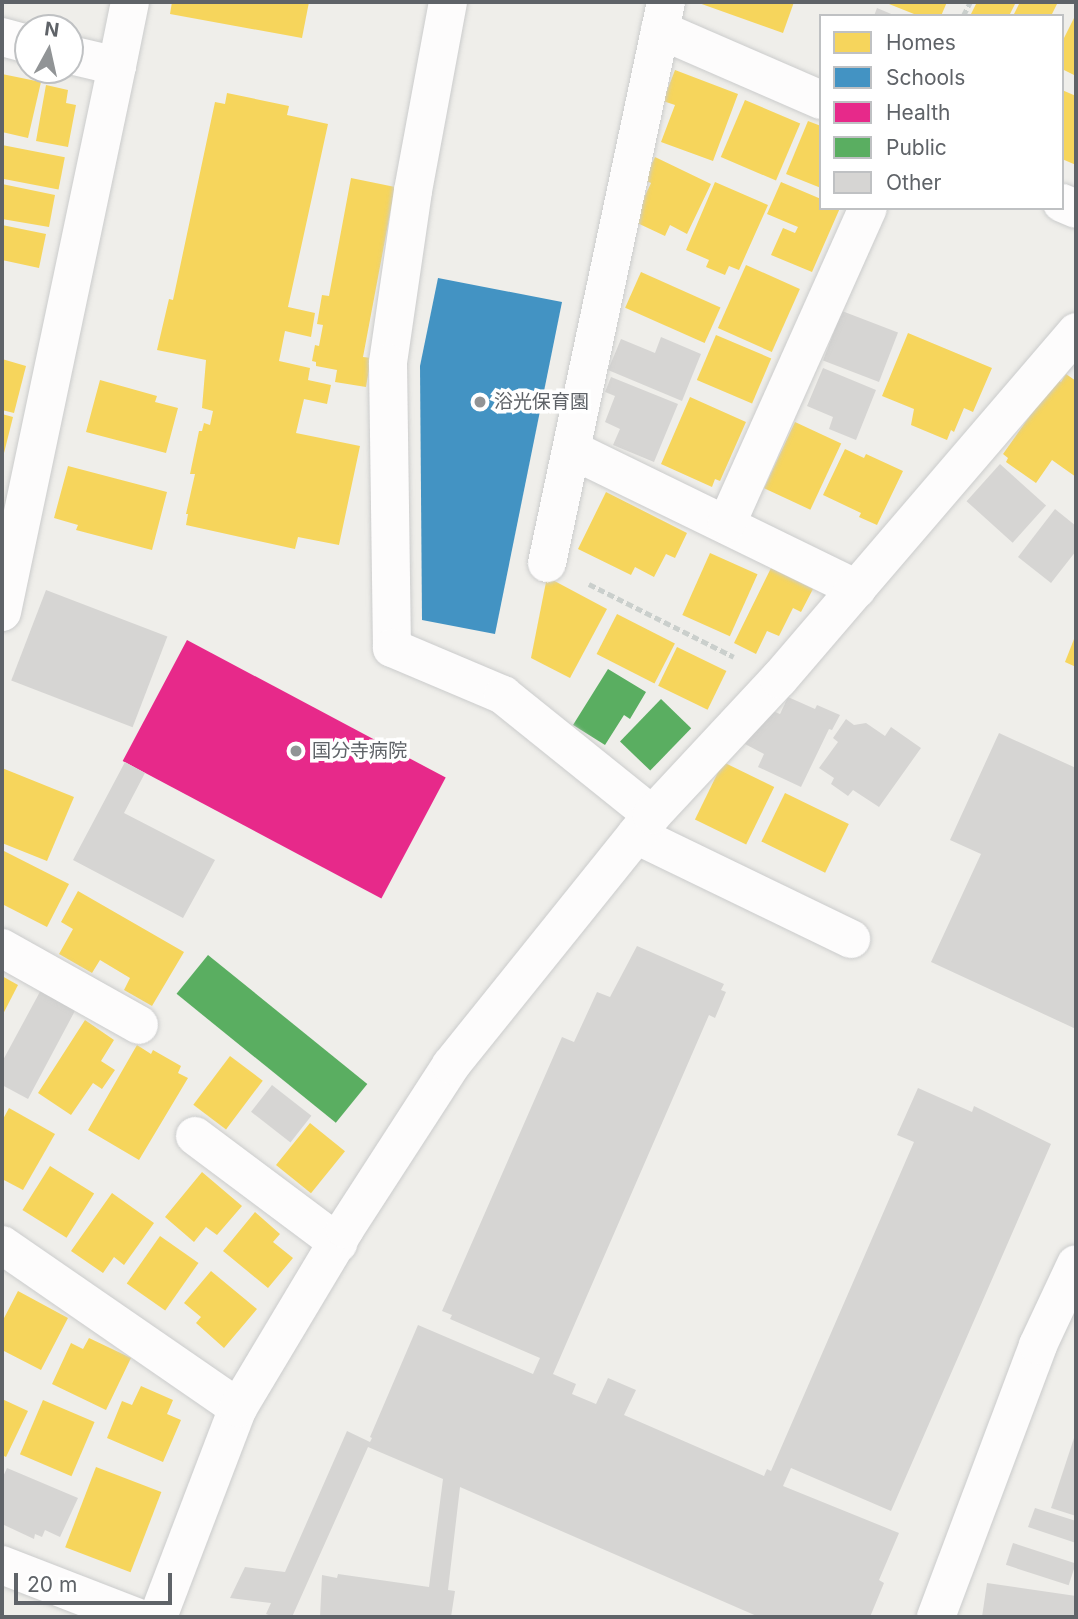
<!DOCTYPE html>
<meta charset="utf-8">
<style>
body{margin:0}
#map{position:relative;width:1078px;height:1619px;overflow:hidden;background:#efeeea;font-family:Inter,"Noto Sans JP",sans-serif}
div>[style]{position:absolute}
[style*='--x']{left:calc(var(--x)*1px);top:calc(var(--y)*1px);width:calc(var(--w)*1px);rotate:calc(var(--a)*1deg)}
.homes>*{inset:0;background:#f6d55c;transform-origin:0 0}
.schools>*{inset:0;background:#4393c3}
.health>*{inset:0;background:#e7298a;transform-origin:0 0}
.public>*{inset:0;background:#5aae61;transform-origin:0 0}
.building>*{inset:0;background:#d6d5d3;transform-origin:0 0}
.path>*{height:4.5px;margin-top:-2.25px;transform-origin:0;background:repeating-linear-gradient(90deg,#cacfcc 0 7px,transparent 0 10.5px)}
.roads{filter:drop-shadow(0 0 2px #cbcccc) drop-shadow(0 0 2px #cbcccc)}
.minor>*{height:38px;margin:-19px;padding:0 19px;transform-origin:19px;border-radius:19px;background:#fdfcfc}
.dots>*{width:19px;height:19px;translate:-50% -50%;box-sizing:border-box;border:4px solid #fff;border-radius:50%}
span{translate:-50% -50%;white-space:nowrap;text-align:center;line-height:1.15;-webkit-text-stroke:7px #fff;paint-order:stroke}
.poi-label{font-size:19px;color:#5f6368}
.left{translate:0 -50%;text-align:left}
.frame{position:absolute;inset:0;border:4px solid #5f6368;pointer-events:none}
.legend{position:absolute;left:819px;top:14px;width:245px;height:196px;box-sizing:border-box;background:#fff;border:2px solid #bfc1c3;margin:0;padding:9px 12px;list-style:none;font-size:21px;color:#5f6368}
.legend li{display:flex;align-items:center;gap:14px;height:35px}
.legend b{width:35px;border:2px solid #bfc1c3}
.north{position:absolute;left:14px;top:14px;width:70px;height:70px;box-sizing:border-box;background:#fff;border:2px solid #bfc1c3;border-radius:50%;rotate:8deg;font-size:19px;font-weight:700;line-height:28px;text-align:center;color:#5f6368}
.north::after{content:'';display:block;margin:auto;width:24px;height:32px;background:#919496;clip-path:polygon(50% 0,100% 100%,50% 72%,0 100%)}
.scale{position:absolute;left:14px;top:1573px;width:158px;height:32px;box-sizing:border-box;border:4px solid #5f6368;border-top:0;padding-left:9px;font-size:21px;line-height:24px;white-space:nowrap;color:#5f6368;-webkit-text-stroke:5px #fff;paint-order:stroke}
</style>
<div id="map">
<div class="homes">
<div style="clip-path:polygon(172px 2px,309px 2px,302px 38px,170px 14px)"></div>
<div style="clip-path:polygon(696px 2px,794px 2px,783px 33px)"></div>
<div style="clip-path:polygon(884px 2px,947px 2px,941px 16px,919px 16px)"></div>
<div style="clip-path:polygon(977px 2px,1016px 2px,1009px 16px,970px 16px)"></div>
<div style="clip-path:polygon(1020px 2px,1058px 2px,1051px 16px,1013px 16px)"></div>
<div style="clip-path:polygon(1076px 14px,1076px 76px,1062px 69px,1062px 42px)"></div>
<div style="clip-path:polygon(675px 70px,738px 94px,713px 161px,661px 142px,675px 105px,663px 101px)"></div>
<div style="clip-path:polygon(2px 74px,41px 82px,28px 138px,2px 132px)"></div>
<div style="clip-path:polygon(46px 85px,68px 90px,66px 103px,76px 105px,68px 147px,36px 141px)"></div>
<div style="clip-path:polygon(1062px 90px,1076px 96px,1076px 165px,1062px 159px)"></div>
<div style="clip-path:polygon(227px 93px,289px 106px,287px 115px,328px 124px,288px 307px,315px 313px,311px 337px,285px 331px,279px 361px,310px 368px,308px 380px,331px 385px,327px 404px,304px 399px,296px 433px,360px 446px,339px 545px,298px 537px,295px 549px,186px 525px,188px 514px,186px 514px,195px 474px,190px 474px,199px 431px,202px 431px,204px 423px,210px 425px,213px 411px,202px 408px,206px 360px,157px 350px,169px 299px,173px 300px,215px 102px,225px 104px)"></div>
<div style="left:745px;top:100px;width:60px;height:62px;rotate:23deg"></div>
<div style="clip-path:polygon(808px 121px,821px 126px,821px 188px,786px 174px)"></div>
<div style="left:2px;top:145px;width:64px;height:33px;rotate:11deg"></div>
<div style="clip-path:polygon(655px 157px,711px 184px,687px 234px,670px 225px,665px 236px,633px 221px,651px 183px,644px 180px)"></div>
<div style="clip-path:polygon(351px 178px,395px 187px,363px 357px,371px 358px,366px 387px,335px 382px,337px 370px,316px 366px,316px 362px,312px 361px,315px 345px,319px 346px,323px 325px,317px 324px,322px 295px,329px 296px)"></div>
<div style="clip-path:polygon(715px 182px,768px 205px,739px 270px,729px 266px,725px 275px,706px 267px,709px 260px,686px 250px)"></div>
<div style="clip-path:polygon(781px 182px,821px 199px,821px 208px,840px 208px,812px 272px,771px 255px,783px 228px,795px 233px,798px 227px,767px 214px)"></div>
<div style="clip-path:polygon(2px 184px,55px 195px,49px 227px,2px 219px)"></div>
<div style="clip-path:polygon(2px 225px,46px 234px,39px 268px,2px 260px)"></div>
<div style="left:746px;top:265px;width:59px;height:69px;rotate:24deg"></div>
<div style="left:641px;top:272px;width:87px;height:39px;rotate:24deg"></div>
<div style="clip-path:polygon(908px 333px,992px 368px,973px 412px,964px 408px,954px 432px,951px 430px,947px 440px,911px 425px,914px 409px,882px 396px)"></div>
<div style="left:716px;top:335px;width:60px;height:49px;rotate:23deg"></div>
<div style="clip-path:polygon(2px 359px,26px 366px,14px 413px,2px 410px)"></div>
<div style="clip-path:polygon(1066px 374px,1076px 381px,1076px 477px,1052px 460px,1036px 483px,1006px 462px,1008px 458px,1003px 454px,1056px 379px,1061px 382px)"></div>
<div style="clip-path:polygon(100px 380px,157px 396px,155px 402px,178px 408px,166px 453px,86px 432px)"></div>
<div style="clip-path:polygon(690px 397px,746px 422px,720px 481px,715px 479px,712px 487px,661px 464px)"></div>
<div style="clip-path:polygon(2px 414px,13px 417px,3px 457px,2px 457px)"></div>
<div style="left:795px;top:422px;width:51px;height:73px;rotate:25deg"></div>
<div style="clip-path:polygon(845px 449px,864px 458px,866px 454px,903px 471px,877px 525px,859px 517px,861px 513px,823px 495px)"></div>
<div style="clip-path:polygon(68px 466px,167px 492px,152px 550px,76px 530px,78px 525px,54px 518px)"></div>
<div style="clip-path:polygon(606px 492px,687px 533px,675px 558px,666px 554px,654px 577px,635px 567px,631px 575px,578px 549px)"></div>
<div style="left:710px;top:553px;width:52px;height:68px;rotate:24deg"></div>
<div style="clip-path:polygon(771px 568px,813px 589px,801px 612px,793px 608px,779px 636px,767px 631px,756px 654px,734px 643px)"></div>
<div style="clip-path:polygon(547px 577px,607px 609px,570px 678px,531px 658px)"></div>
<div style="left:617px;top:614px;width:65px;height:45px;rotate:27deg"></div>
<div style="clip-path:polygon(1076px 634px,1076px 667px,1065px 662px)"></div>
<div style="left:677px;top:647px;width:55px;height:43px;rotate:26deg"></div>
<div style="left:723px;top:762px;width:57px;height:64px;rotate:26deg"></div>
<div style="clip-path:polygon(2px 768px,74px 797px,47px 861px,2px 843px)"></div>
<div style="left:785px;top:793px;width:71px;height:54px;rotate:26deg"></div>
<div style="clip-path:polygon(2px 850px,69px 884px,47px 927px,2px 904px)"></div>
<div style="clip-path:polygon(78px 891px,184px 952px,152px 1006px,124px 990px,130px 978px,100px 960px,92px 973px,59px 954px,73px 929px,61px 922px)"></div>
<div style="clip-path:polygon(2px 976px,18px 985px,2px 1016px)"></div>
<div style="clip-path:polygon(85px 1020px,114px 1040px,101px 1061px,115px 1070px,102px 1089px,93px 1083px,71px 1115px,38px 1093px)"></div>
<div style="clip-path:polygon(137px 1045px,151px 1054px,153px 1050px,181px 1066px,178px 1073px,188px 1078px,139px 1160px,88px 1130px)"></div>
<div style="left:230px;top:1056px;width:41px;height:61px;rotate:37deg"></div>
<div style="clip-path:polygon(9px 1108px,55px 1134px,23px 1190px,2px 1179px,2px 1121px)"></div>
<div style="left:310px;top:1123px;width:45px;height:54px;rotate:39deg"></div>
<div style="left:50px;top:1166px;width:52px;height:52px;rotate:32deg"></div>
<div style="clip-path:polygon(202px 1172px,242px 1206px,217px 1235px,206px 1227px,194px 1242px,165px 1217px)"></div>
<div style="clip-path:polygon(112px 1193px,154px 1223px,124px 1265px,114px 1257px,103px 1273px,71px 1251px)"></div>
<div style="clip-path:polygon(255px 1212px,280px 1234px,273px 1242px,293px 1258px,268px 1288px,223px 1251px)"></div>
<div style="left:160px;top:1236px;width:47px;height:58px;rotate:35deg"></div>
<div style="clip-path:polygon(211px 1271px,257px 1309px,224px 1348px,196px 1323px,201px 1317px,184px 1303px)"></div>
<div style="clip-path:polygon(18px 1291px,68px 1318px,41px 1370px,2px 1350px,4px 1335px,2px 1322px)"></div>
<div style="clip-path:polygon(89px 1338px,131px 1358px,106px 1410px,52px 1384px,71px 1343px,83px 1349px)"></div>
<div style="clip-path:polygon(141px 1386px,173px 1400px,167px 1414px,181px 1420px,163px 1462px,107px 1438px,122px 1401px,132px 1405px)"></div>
<div style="clip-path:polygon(2px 1399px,28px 1411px,6px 1457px,2px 1455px)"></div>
<div style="left:43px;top:1400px;width:56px;height:59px;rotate:23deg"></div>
<div style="left:96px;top:1467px;width:70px;height:86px;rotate:21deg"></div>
</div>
<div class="schools">
<div style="clip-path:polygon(438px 278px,562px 302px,495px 634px,422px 620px,420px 366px)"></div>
</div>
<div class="health">
<div style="left:187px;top:640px;width:293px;height:137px;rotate:28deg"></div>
</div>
<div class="public">
<div style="clip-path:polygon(608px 669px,646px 692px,630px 719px,624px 715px,605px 745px,573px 725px)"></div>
<div style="left:661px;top:699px;width:42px;height:59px;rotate:44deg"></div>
<div style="left:208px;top:955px;width:205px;height:50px;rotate:39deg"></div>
</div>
<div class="building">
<div style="clip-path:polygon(877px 8px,896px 16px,874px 16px)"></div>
<div style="left:842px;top:311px;width:60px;height:53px;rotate:21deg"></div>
<div style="clip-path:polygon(661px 337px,701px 354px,682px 401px,608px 370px,621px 339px,655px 353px)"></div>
<div style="clip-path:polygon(823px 368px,876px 390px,856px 440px,829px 429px,833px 417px,807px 406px)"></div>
<div style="clip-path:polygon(611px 377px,678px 404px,654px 462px,613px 445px,620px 429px,605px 422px,615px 396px,605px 392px)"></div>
<div style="left:1000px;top:464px;width:62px;height:50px;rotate:42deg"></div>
<div style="clip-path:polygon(1055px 509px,1076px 526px,1076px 551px,1051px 583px,1018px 557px)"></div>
<div style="left:46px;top:590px;width:130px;height:97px;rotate:21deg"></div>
<div style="clip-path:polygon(788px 697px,815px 709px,817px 705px,840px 715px,832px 730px,829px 729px,801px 787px,758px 767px,764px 754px,745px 744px,760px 713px,768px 709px,780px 714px)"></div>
<div style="clip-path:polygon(846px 719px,854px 725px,866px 723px,885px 736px,891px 727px,921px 748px,879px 807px,853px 790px,848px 796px,831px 784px,834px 778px,819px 768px,838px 742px,833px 738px)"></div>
<div style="clip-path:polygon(999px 733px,1076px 768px,1076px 1029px,931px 962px,981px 854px,950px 840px)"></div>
<div style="clip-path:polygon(125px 762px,145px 773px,124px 813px,215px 860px,183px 918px,73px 860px)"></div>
<div style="clip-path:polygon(637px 946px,724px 984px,721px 990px,726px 992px,715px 1018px,709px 1015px,553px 1374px,576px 1384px,572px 1394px,596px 1404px,608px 1378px,636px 1390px,624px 1415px,764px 1476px,767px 1469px,771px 1471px,914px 1142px,897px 1135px,918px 1088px,972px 1112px,974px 1106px,1051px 1144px,891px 1511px,791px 1468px,783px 1486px,899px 1533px,879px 1580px,884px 1583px,870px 1617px,759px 1617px,460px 1487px,448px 1590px,455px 1591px,451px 1617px,320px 1617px,322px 1575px,337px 1578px,338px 1574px,429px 1587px,443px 1479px,368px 1447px,292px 1617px,274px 1617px,266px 1614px,271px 1603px,230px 1598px,245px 1567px,285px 1572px,347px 1431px,370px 1442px,372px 1438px,370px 1437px,418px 1325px,533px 1374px,540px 1358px,450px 1319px,452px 1315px,442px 1311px,562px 1037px,574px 1042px,597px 992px,610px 997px)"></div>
<div style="clip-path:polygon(42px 988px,77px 1007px,28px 1099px,2px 1085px,2px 1062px)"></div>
<div style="left:272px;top:1085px;width:50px;height:34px;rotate:38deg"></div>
<div style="clip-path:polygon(1076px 1432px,1076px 1516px,1051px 1508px)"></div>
<div style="clip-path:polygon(7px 1468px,78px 1498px,60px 1537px,45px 1530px,42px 1537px,35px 1534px,34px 1539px,2px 1524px,2px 1479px)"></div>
<div style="clip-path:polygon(1035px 1508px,1076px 1521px,1076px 1543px,1028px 1527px)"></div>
<div style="left:1013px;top:1543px;width:66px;height:23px;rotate:18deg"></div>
<div style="clip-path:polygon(987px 1583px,1076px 1596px,1076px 1617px,982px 1617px)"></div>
</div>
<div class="path">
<div style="--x:963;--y:16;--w:16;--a:-63"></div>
<div style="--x:589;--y:584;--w:162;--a:26.7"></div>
</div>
<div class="roads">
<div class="minor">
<div style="--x:448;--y:2;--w:192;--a:100.5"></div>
<div style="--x:413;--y:191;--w:174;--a:98.3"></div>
<div style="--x:388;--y:363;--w:285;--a:89.2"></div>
<div style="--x:392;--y:648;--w:121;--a:22.9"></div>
<div style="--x:503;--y:695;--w:191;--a:38.8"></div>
<div style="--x:660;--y:30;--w:176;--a:23.5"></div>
<div style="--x:2;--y:37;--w:27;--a:15"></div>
<div style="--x:117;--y:66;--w:65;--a:-78.5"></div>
<div style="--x:1062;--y:203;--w:15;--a:23"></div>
<div style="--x:572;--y:450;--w:317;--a:26"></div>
<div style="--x:727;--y:523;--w:345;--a:-65.9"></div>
<div style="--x:547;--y:563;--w:573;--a:-78.02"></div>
<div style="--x:2;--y:612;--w:558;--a:-78.11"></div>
<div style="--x:117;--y:66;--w:48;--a:-166.8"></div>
<div style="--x:636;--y:835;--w:239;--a:25.8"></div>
<div style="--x:2;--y:948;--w:157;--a:29.3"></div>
<div style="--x:195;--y:1136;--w:179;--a:36.8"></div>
<div style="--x:2;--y:1245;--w:287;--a:34.6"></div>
<div style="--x:2;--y:1565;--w:144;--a:21.2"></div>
<div style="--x:158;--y:1617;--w:224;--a:-69.1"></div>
<div style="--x:238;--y:1408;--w:209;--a:-59.1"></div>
<div style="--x:345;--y:1229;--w:195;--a:-57.1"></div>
<div style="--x:451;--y:1065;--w:321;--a:-51.2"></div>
<div style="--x:652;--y:815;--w:186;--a:-47"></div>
<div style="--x:779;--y:679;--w:457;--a:-49.4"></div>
<div style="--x:936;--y:1617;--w:290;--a:-69.4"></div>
<div style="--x:1038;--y:1345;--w:89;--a:-64.9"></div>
</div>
</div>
<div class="dots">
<div style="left:480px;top:402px;background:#919496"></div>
<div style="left:296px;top:751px;background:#919496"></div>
</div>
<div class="poi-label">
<span class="left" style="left:494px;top:402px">浴光保育園</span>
<span class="left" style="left:312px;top:751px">国分寺病院</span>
</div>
<div class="frame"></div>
<ul class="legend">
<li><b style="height:19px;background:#f6d55c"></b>Homes</li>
<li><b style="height:19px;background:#4393c3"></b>Schools</li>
<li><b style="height:19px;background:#e7298a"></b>Health</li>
<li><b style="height:19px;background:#5aae61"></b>Public</li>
<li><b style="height:19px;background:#d6d5d3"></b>Other</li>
</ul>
<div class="north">N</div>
<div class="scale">20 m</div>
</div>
